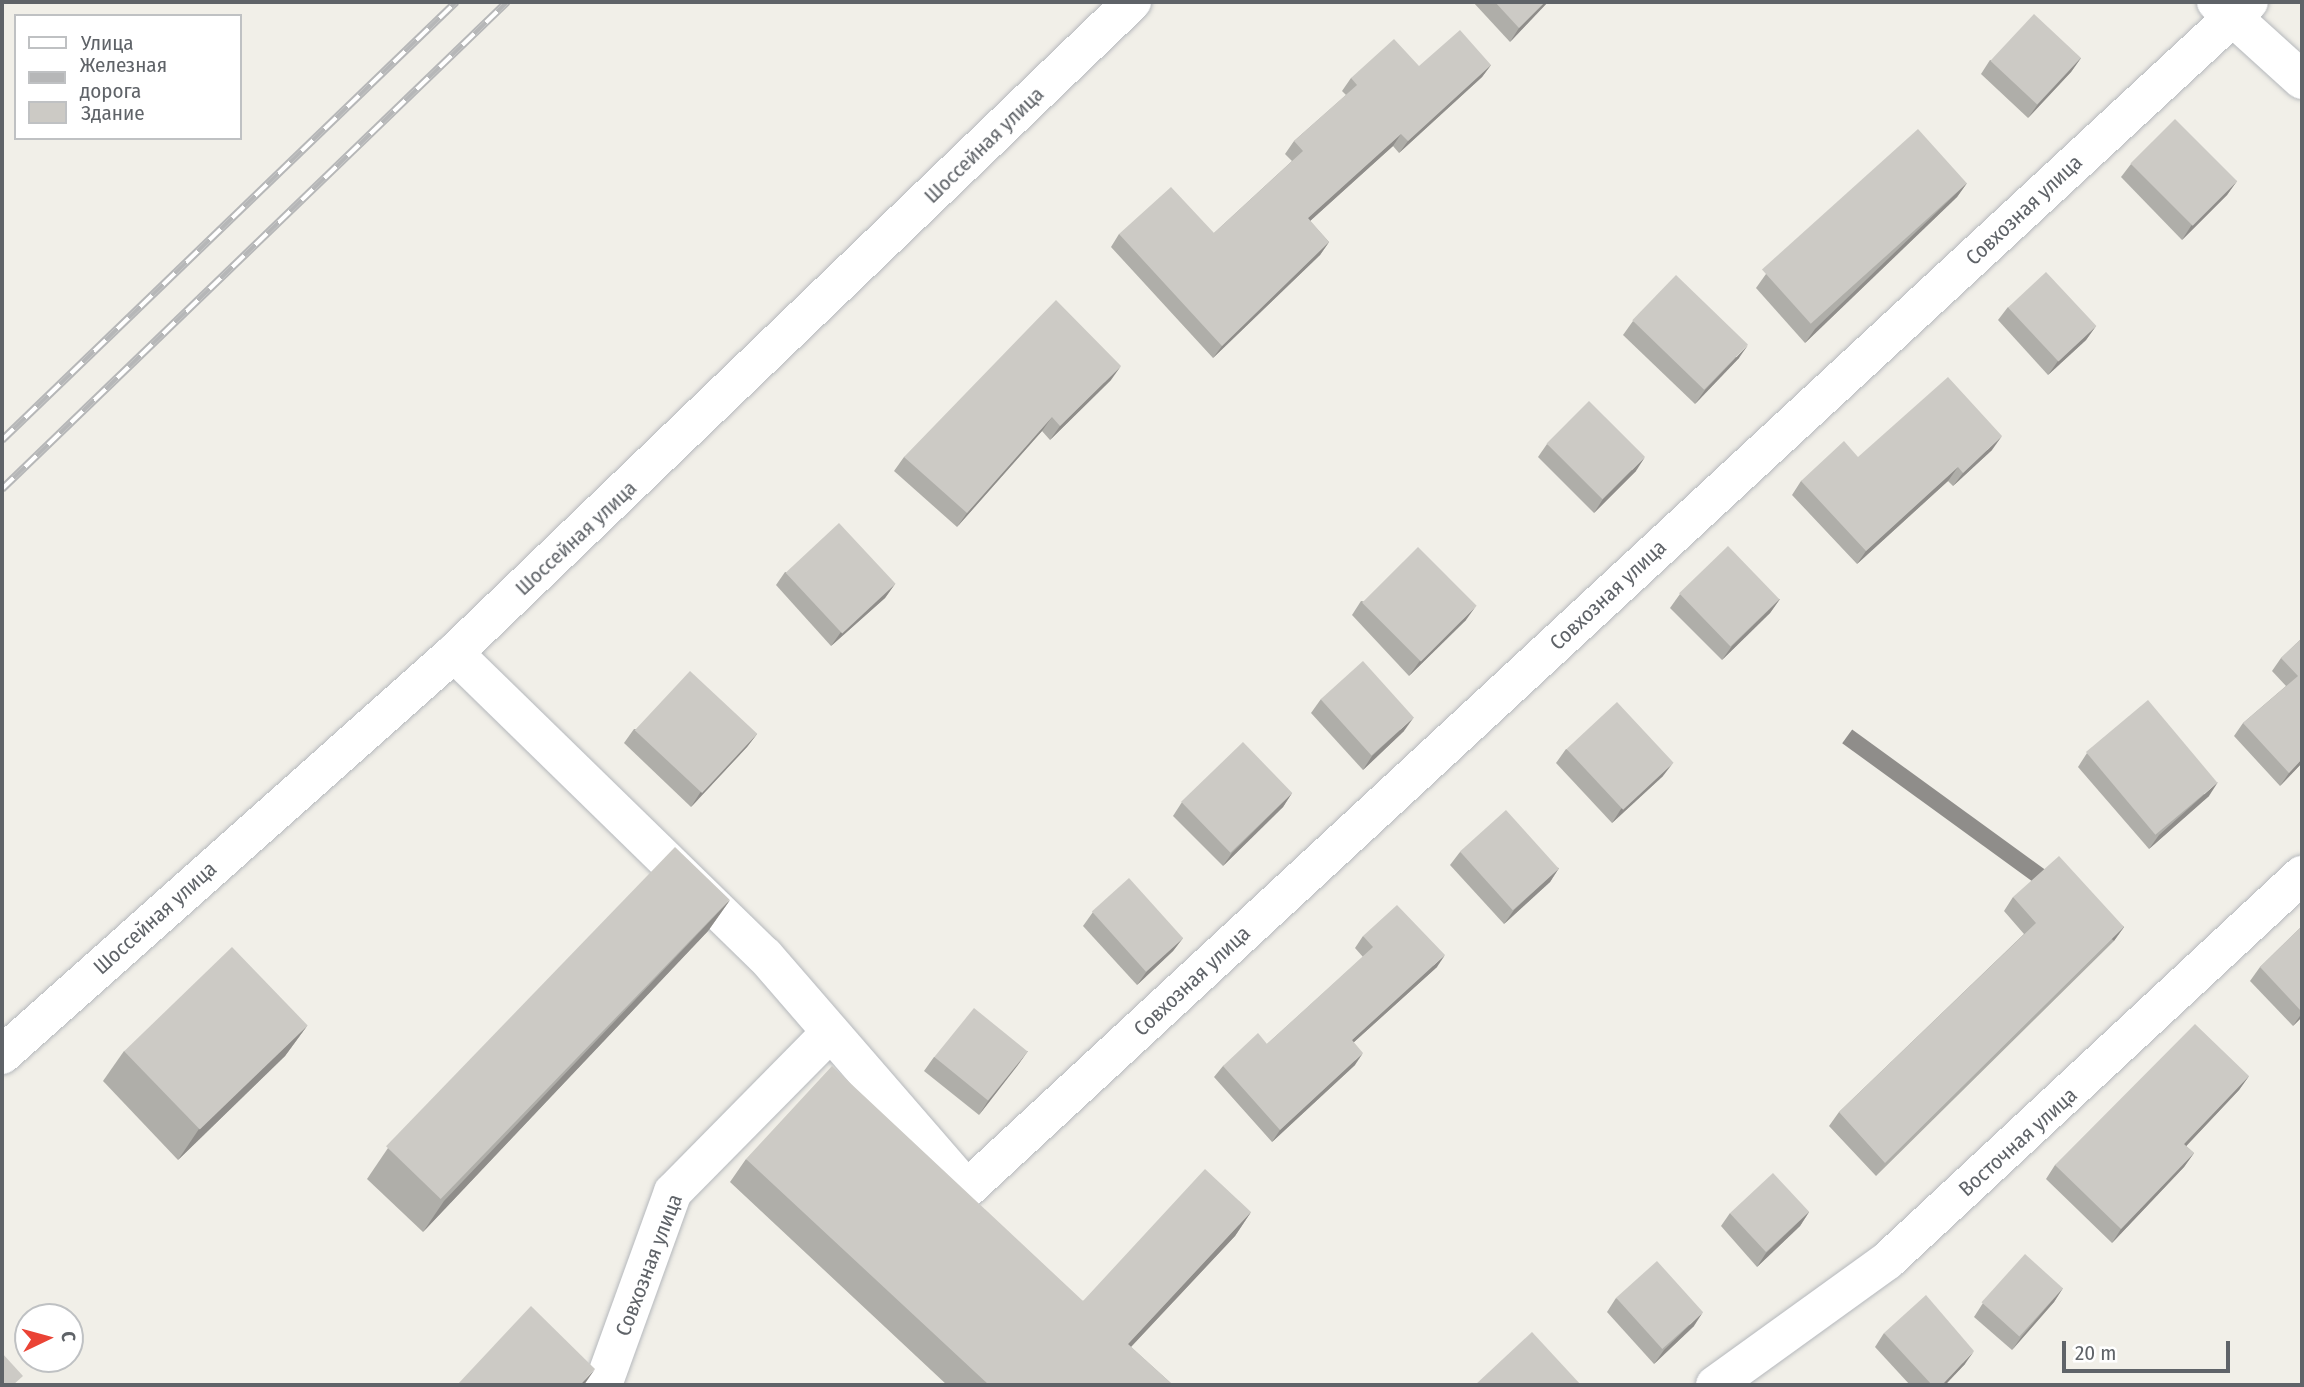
<!DOCTYPE html>
<meta charset="utf-8">
<style>
body{margin:0}
#map{position:relative;width:2304px;height:1387px;overflow:hidden;background:#f1efe8;font-family:"Fira Sans Condensed",sans-serif}
div>[style]{position:absolute}
[style*='--x']{left:calc(var(--x)*1px);top:calc(var(--y)*1px);width:calc(var(--w)*1px);rotate:calc(var(--a)*1deg)}
.roads{filter:drop-shadow(0 0 2px #b5b8bc) drop-shadow(0 0 2px #b5b8bc)}
.street>*{height:38px;margin:-19px;padding:0 19px;transform-origin:19px;border-radius:19px;background:#fff}
.secondary>*{height:38px;margin:-19px;padding:0 19px;transform-origin:19px;border-radius:19px;background:#fff}
.rail>*{height:8px;margin-top:-4px;transform-origin:0;background:repeating-linear-gradient(90deg,#fff 0 16px,#b6b7b8 0 32px);box-sizing:border-box;border-block:2px solid #b6b7b8}
.wall>*{inset:0;background:#afaea9}
.shaded-wall>*{inset:0;background:#8f8d8a;transform-origin:0 0}
.building>*{inset:0;background:#cccac5;transform-origin:0 0}
span{translate:-50% -50%;white-space:nowrap;text-align:center;line-height:1.15;-webkit-text-stroke:5px #fff;paint-order:stroke}
.street-label{font-size:21px;color:#5f6368}
.frame{position:absolute;inset:0;border:4px solid #5f6368;pointer-events:none}
.legend{position:absolute;left:14px;top:14px;width:228px;height:126px;box-sizing:border-box;background:#fff;border:2px solid #bfc1c3;margin:0;padding:9px 12px;list-style:none;font-size:21px;color:#5f6368}
.legend li{display:flex;align-items:center;gap:14px;height:35px}
.legend b{width:35px;border:2px solid #bfc1c3}
.north{position:absolute;left:14px;top:1303px;width:70px;height:70px;box-sizing:border-box;background:#fff;border:2px solid #bfc1c3;border-radius:50%;rotate:85deg;font-size:19px;font-weight:700;line-height:28px;text-align:center;color:#5f6368}
.north::after{content:'';display:block;margin:auto;width:24px;height:32px;background:#ea4335;clip-path:polygon(50% 0,100% 100%,50% 72%,0 100%)}
.scale{position:absolute;left:2062px;top:1341px;width:168px;height:32px;box-sizing:border-box;border:4px solid #5f6368;border-top:0;padding-left:9px;font-size:21px;line-height:24px;white-space:nowrap;color:#5f6368;-webkit-text-stroke:5px #fff;paint-order:stroke}
</style>
<div id="map">
<div class="roads">
<div class="street">
<div style="--x:2216;--y:2;--w:116;--a:42.2"></div>
<div style="--x:454;--y:653;--w:434;--a:44.3"></div>
<div style="--x:765;--y:956;--w:308;--a:49.1"></div>
<div style="--x:967;--y:1189;--w:1747;--a:-42.8"></div>
<div style="--x:603;--y:1385;--w:205;--a:-70.1"></div>
<div style="--x:673;--y:1192;--w:221;--a:-45.4"></div>
<div style="--x:1715;--y:1385;--w:212;--a:-35.8"></div>
<div style="--x:1887;--y:1261;--w:567;--a:-42.93"></div>
</div>
<div class="secondary">
<div style="--x:2;--y:1055;--w:605;--a:-41.65"></div>
<div style="--x:454;--y:653;--w:940;--a:-43.84"></div>
</div>
</div>
<div class="rail">
<div style="--x:2;--y:440;--w:631;--a:-43.97"></div>
<div style="--x:2;--y:489;--w:702;--a:-43.96"></div>
</div>
<div class="wall">
<div style="clip-path:polygon(1473px 2px,1548px 2px,1510px 42px)"></div>
<div style="clip-path:polygon(2081px 58px,2071px 72px,2028px 118px,1981px 74px,1990px 60px)"></div>
<div style="clip-path:polygon(1491px 65px,1482px 77px,1399px 153px,1393px 146px,1310px 221px,1329px 242px,1320px 255px,1213px 358px,1111px 247px,1119px 234px,1214px 233px,1292px 161px,1285px 154px,1294px 141px,1346px 95px,1342px 91px,1351px 78px,1419px 66px)"></div>
<div style="clip-path:polygon(2131px 164px,2237px 181px,2227px 195px,2182px 240px,2121px 177px)"></div>
<div style="clip-path:polygon(1967px 183px,1957px 197px,1805px 343px,1756px 288px,1766px 274px)"></div>
<div style="clip-path:polygon(2008px 307px,2096px 326px,2086px 340px,2048px 375px,1998px 320px)"></div>
<div style="clip-path:polygon(1633px 321px,1739px 358px,1695px 404px,1623px 335px)"></div>
<div style="clip-path:polygon(1111px 380px,1050px 440px,1042px 431px,957px 527px,894px 471px,904px 457px)"></div>
<div style="clip-path:polygon(1547px 444px,1636px 471px,1594px 513px,1538px 457px)"></div>
<div style="clip-path:polygon(1992px 450px,1953px 486px,1948px 481px,1857px 564px,1792px 495px,1801px 481px,1858px 457px)"></div>
<div style="clip-path:polygon(785px 572px,895px 584px,885px 598px,831px 646px,776px 585px)"></div>
<div style="clip-path:polygon(1680px 594px,1780px 599px,1770px 613px,1722px 660px,1670px 608px)"></div>
<div style="clip-path:polygon(1361px 601px,1466px 620px,1409px 676px,1352px 615px)"></div>
<div style="clip-path:polygon(2302px 638px,2302px 763px,2280px 786px,2234px 736px,2243px 723px,2286px 686px,2272px 671px,2281px 658px)"></div>
<div style="clip-path:polygon(1321px 699px,1404px 731px,1363px 770px,1311px 713px)"></div>
<div style="clip-path:polygon(634px 729px,757px 734px,747px 747px,691px 807px,624px 743px)"></div>
<div style="clip-path:polygon(1566px 749px,1663px 776px,1612px 823px,1556px 763px)"></div>
<div style="clip-path:polygon(2087px 753px,2209px 796px,2149px 849px,2078px 767px)"></div>
<div style="clip-path:polygon(1292px 793px,1283px 807px,1223px 866px,1173px 816px,1182px 802px)"></div>
<div style="clip-path:polygon(1460px 852px,1559px 868px,1550px 882px,1504px 924px,1450px 865px)"></div>
<div style="clip-path:polygon(2013px 897px,2124px 927px,2114px 941px,1876px 1176px,1829px 1126px,1839px 1112px,2024px 934px,2004px 911px)"></div>
<div style="clip-path:polygon(730px 900px,708px 931px,423px 1232px,367px 1179px,388px 1148px)"></div>
<div style="clip-path:polygon(1093px 912px,1183px 938px,1173px 951px,1137px 985px,1083px 926px)"></div>
<div style="clip-path:polygon(2302px 926px,2302px 1017px,2293px 1026px,2250px 981px,2260px 967px)"></div>
<div style="clip-path:polygon(1363px 936px,1437px 967px,1354px 1042px,1355px 1065px,1272px 1142px,1214px 1077px,1223px 1066px,1267px 1044px,1363px 957px,1355px 948px)"></div>
<div style="clip-path:polygon(307px 1026px,285px 1056px,178px 1160px,103px 1081px,124px 1051px)"></div>
<div style="clip-path:polygon(1028px 1051px,979px 1115px,924px 1071px,934px 1057px)"></div>
<div style="clip-path:polygon(2249px 1076px,2239px 1090px,2186px 1146px,2194px 1153px,2184px 1167px,2112px 1243px,2046px 1179px,2055px 1165px)"></div>
<div style="clip-path:polygon(746px 1159px,1083px 1301px,1251px 1212px,1235px 1236px,1131px 1347px,1173px 1385px,947px 1385px,730px 1182px)"></div>
<div style="clip-path:polygon(1809px 1212px,1800px 1226px,1757px 1267px,1721px 1226px,1730px 1213px)"></div>
<div style="clip-path:polygon(2063px 1288px,2054px 1302px,2012px 1350px,1974px 1317px,1983px 1303px)"></div>
<div style="clip-path:polygon(1616px 1298px,1694px 1326px,1654px 1364px,1607px 1312px)"></div>
<div style="clip-path:polygon(1884px 1333px,1965px 1364px,1945px 1385px,1910px 1385px,1875px 1347px)"></div>
</div>
<div class="shaded-wall">
<div style="clip-path:polygon(1545px 2px,1548px 2px,1510px 42px,1519px 28px)"></div>
<div style="clip-path:polygon(2081px 58px,2071px 72px,2028px 118px,2038px 104px)"></div>
<div style="clip-path:polygon(1491px 65px,1482px 77px,1399px 153px,1408px 141px)"></div>
<div style="clip-path:polygon(1401px 134px,1393px 146px,1299px 231px,1308px 218px)"></div>
<div style="clip-path:polygon(2237px 181px,2227px 195px,2182px 240px,2191px 226px)"></div>
<div style="clip-path:polygon(1967px 183px,1957px 197px,1805px 343px,1815px 329px)"></div>
<div style="clip-path:polygon(1329px 242px,1320px 255px,1213px 358px,1222px 346px)"></div>
<div style="clip-path:polygon(2096px 326px,2086px 340px,2048px 375px,2058px 361px)"></div>
<div style="clip-path:polygon(1748px 345px,1739px 358px,1695px 404px,1705px 390px)"></div>
<div style="clip-path:polygon(1121px 366px,1111px 380px,1050px 440px,1060px 426px)"></div>
<div style="clip-path:polygon(1052px 417px,1042px 431px,957px 527px,967px 513px)"></div>
<div style="clip-path:polygon(2002px 436px,1992px 450px,1953px 486px,1963px 473px)"></div>
<div style="clip-path:polygon(1645px 457px,1636px 471px,1594px 513px,1603px 499px)"></div>
<div style="clip-path:polygon(1958px 467px,1948px 481px,1857px 564px,1866px 551px)"></div>
<div style="clip-path:polygon(895px 584px,885px 598px,831px 646px,841px 632px)"></div>
<div style="clip-path:polygon(1780px 599px,1770px 613px,1722px 660px,1732px 646px)"></div>
<div style="clip-path:polygon(1476px 606px,1466px 620px,1409px 676px,1419px 662px)"></div>
<div style="clip-path:polygon(1414px 717px,1404px 731px,1363px 770px,1372px 756px)"></div>
<div style="clip-path:polygon(757px 734px,747px 747px,691px 807px,700px 793px)"></div>
<div style="clip-path:polygon(2302px 759px,2302px 763px,2280px 786px,2289px 773px)"></div>
<div style="clip-path:polygon(1673px 763px,1663px 776px,1612px 823px,1621px 809px)"></div>
<div style="clip-path:polygon(2218px 782px,2209px 796px,2149px 849px,2159px 835px)"></div>
<div style="clip-path:polygon(1292px 793px,1283px 807px,1223px 866px,1232px 853px)"></div>
<div style="clip-path:polygon(1559px 868px,1550px 882px,1504px 924px,1514px 910px)"></div>
<div style="clip-path:polygon(730px 900px,708px 931px,423px 1232px,444px 1201px)"></div>
<div style="left:2124px;top:927px;width:17px;height:336px;rotate:126deg"></div>
<div style="clip-path:polygon(1183px 938px,1173px 951px,1137px 985px,1147px 971px)"></div>
<div style="clip-path:polygon(1445px 955px,1437px 967px,1343px 1052px,1352px 1040px)"></div>
<div style="clip-path:polygon(2302px 1013px,2302px 1017px,2293px 1026px)"></div>
<div style="clip-path:polygon(307px 1026px,285px 1056px,178px 1160px,199px 1129px)"></div>
<div style="clip-path:polygon(1028px 1051px,1018px 1065px,979px 1115px,988px 1101px)"></div>
<div style="clip-path:polygon(1363px 1053px,1355px 1065px,1272px 1142px,1280px 1130px)"></div>
<div style="clip-path:polygon(2249px 1076px,2239px 1090px,2175px 1158px,2184px 1144px)"></div>
<div style="clip-path:polygon(2194px 1153px,2184px 1167px,2112px 1243px,2121px 1229px)"></div>
<div style="clip-path:polygon(1251px 1212px,1235px 1236px,1112px 1367px,1128px 1344px)"></div>
<div style="clip-path:polygon(1809px 1212px,1800px 1226px,1757px 1267px,1766px 1253px)"></div>
<div style="clip-path:polygon(2063px 1288px,2054px 1302px,2012px 1350px,2022px 1336px)"></div>
<div style="clip-path:polygon(1703px 1312px,1694px 1326px,1654px 1364px,1664px 1350px)"></div>
<div style="clip-path:polygon(1974px 1351px,1965px 1364px,1945px 1385px,1942px 1385px)"></div>
<div style="clip-path:polygon(595px 1369px,584px 1385px,580px 1385px)"></div>
</div>
<div class="building">
<div style="clip-path:polygon(1495px 2px,1545px 2px,1519px 28px)"></div>
<div style="left:2034px;top:14px;width:64px;height:64px;rotate:43deg"></div>
<div style="clip-path:polygon(1460px 30px,1491px 65px,1408px 141px,1401px 134px,1308px 218px,1329px 242px,1222px 346px,1119px 234px,1171px 187px,1214px 233px,1303px 151px,1294px 141px,1357px 85px,1351px 78px,1394px 39px,1419px 66px)"></div>
<div style="left:2175px;top:119px;width:88px;height:63px;rotate:45deg"></div>
<div style="left:1918px;top:129px;width:73px;height:210px;rotate:48deg"></div>
<div style="left:2046px;top:272px;width:74px;height:52px;rotate:47deg"></div>
<div style="left:1676px;top:275px;width:100px;height:63px;rotate:44deg"></div>
<div style="clip-path:polygon(1056px 300px,1121px 366px,1060px 426px,1052px 417px,967px 513px,904px 457px)"></div>
<div style="clip-path:polygon(1948px 377px,2002px 436px,1963px 473px,1958px 467px,1866px 551px,1801px 481px,1844px 441px,1858px 457px)"></div>
<div style="left:1589px;top:401px;width:79px;height:60px;rotate:45deg"></div>
<div style="left:839px;top:523px;width:83px;height:73px;rotate:47deg"></div>
<div style="left:1728px;top:546px;width:74px;height:68px;rotate:46deg"></div>
<div style="left:1418px;top:547px;width:83px;height:79px;rotate:45deg"></div>
<div style="clip-path:polygon(2302px 638px,2302px 759px,2289px 773px,2243px 723px,2298px 676px,2281px 658px)"></div>
<div style="left:1363px;top:661px;width:76px;height:57px;rotate:48deg"></div>
<div style="left:690px;top:671px;width:92px;height:81px;rotate:43deg"></div>
<div style="left:2148px;top:700px;width:108px;height:81px;rotate:50deg"></div>
<div style="left:1617px;top:702px;width:83px;height:69px;rotate:47deg"></div>
<div style="left:1243px;top:742px;width:71px;height:86px;rotate:46deg"></div>
<div style="left:1506px;top:810px;width:79px;height:62px;rotate:48deg"></div>
<div style="left:675px;top:847px;width:76px;height:416px;rotate:44deg"></div>
<div style="clip-path:polygon(2059px 856px,2124px 927px,1885px 1163px,1839px 1112px,2036px 923px,2013px 897px)"></div>
<div style="left:1129px;top:878px;width:81px;height:50px;rotate:48deg"></div>
<div style="clip-path:polygon(1397px 905px,1445px 955px,1352px 1040px,1363px 1053px,1280px 1130px,1223px 1066px,1258px 1033px,1267px 1044px,1373px 947px,1363px 936px)"></div>
<div style="clip-path:polygon(2302px 926px,2302px 1012px,2260px 967px)"></div>
<div style="left:232px;top:947px;width:109px;height:150px;rotate:46deg"></div>
<div style="left:974px;top:1008px;width:69px;height:63px;rotate:39deg"></div>
<div style="clip-path:polygon(2195px 1024px,2249px 1076px,2184px 1144px,2194px 1153px,2121px 1229px,2055px 1165px)"></div>
<div style="clip-path:polygon(832px 1066px,1083px 1301px,1205px 1169px,1251px 1212px,1128px 1344px,1173px 1385px,989px 1385px,746px 1159px)"></div>
<div style="left:1773px;top:1173px;width:53px;height:59px;rotate:47deg"></div>
<div style="left:2025px;top:1254px;width:51px;height:65px;rotate:42deg"></div>
<div style="left:1657px;top:1261px;width:69px;height:55px;rotate:48deg"></div>
<div style="clip-path:polygon(1926px 1295px,1974px 1351px,1942px 1385px,1932px 1385px,1884px 1333px)"></div>
<div style="clip-path:polygon(531px 1306px,595px 1369px,580px 1385px,457px 1385px)"></div>
<div style="clip-path:polygon(1532px 1332px,1581px 1385px,1475px 1385px)"></div>
<div style="clip-path:polygon(2px 1353px,23px 1376px,13px 1385px,2px 1385px)"></div>
</div>
<div class="street-label">
<span style="left:984px;top:145px;rotate:-44deg">Шоссейная улица</span>
<span style="left:2024px;top:210px;rotate:-43deg">Совхозная улица</span>
<span style="left:576px;top:538px;rotate:-43deg">Шоссейная улица</span>
<span style="left:1608px;top:595px;rotate:-43deg">Совхозная улица</span>
<span style="left:155px;top:918px;rotate:-42deg">Шоссейная улица</span>
<span style="left:1192px;top:981px;rotate:-43deg">Совхозная улица</span>
<span style="left:2018px;top:1142px;rotate:-42deg">Восточная улица</span>
<span style="left:649px;top:1265px;rotate:-69deg">Совхозная улица</span>
</div>
<div class="frame"></div>
<ul class="legend">
<li><b style="height:9px;background:#fff"></b>Улица</li>
<li><b style="height:9px;background:#b6b7b8"></b>Железная дорога</li>
<li><b style="height:19px;background:#cccac5"></b>Здание</li>
</ul>
<div class="north">С</div>
<div class="scale">20 m</div>
</div>
